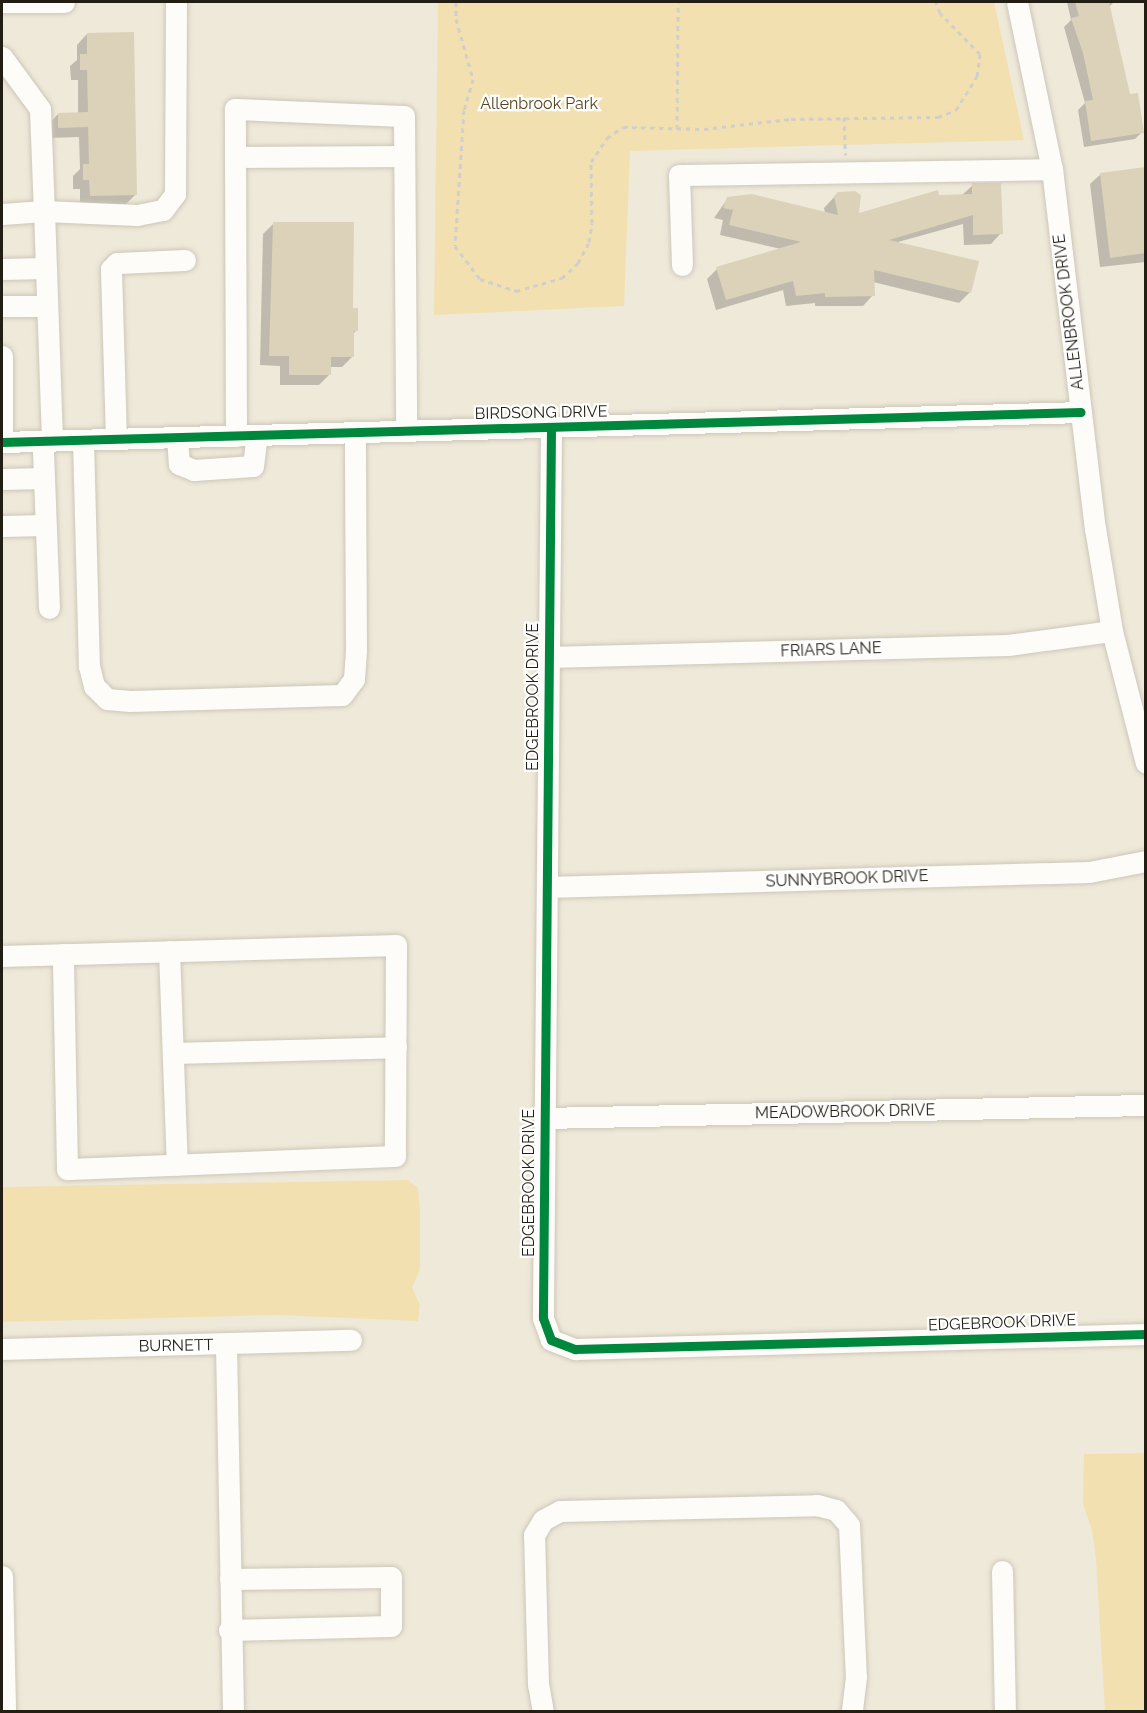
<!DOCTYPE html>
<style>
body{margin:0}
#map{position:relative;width:1147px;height:1713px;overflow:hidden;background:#efe9d9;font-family:Raleway,sans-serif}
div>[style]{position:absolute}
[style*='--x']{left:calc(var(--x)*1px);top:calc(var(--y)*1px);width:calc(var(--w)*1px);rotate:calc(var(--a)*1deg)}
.green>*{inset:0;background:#f2e0b1}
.shadow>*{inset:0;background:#0003}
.building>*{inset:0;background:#dcd2b9}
.path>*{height:3px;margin-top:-1.5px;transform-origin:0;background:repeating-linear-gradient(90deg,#d0cfca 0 4.5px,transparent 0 9px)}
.roads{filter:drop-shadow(0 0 2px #ccc7ba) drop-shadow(0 0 2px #ccc7ba)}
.minor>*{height:21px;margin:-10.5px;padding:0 10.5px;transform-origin:10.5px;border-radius:10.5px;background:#fdfcf9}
.cycleway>*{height:9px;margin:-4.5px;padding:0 4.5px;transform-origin:4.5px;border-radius:4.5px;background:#00873e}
span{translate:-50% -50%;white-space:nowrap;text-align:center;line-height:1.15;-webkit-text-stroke:4.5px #fff;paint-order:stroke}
.park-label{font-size:16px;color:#54451e}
.street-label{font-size:16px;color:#221e14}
.frame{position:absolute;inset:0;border:3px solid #221e14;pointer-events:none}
</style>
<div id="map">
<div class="green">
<div style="clip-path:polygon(438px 2px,994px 2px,1024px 140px,630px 151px,624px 306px,434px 315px)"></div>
<div style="clip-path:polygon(408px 1180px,418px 1188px,420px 1211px,420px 1269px,412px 1288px,420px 1305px,418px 1321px,276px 1315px,2px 1322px,2px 1187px)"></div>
<div style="clip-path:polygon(1145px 1453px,1145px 1711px,1105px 1711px,1096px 1559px,1092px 1530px,1083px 1504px,1084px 1454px)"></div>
</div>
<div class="shadow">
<div style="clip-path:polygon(1067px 2px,1114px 2px,1109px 7px,1129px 96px,1142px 132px,1135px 139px,1084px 147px,1078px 110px,1085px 103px,1064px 27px,1071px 20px)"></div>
<div style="clip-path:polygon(87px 34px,136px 194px,126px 204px,80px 206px,80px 189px,73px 189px,73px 176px,80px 169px,79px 137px,48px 138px,48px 125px,58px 114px,78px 114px,78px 80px,71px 80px,70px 66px,77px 60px,77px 45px)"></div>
<div style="clip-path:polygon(1146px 169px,1146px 262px,1100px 267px,1090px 184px,1101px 174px)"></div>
<div style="clip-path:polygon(973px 185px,1001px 233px,991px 244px,964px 245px,963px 224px,898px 242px,970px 292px,959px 303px,873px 282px,873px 295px,863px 306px,815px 306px,815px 303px,786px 306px,783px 290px,716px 310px,707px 279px,717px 269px,781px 249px,720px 235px,723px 220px,714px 218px,728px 198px,825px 213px,824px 208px,838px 193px,858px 215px,937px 196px,962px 195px)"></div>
<div style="clip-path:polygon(273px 224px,352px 310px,356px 331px,352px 335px,352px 357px,342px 367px,329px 367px,329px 375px,319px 385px,280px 385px,280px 366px,260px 365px,263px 234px)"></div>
</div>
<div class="building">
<div style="clip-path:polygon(1075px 2px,1109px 2px,1130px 94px,1138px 93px,1144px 133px,1091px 141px,1085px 101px,1093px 100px,1083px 53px,1071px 18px,1079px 16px)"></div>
<div style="clip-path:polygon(134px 32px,137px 195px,90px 196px,89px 180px,83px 180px,83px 164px,89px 164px,88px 127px,58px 128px,58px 113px,88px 112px,87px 70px,80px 70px,80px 54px,87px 54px,87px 33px)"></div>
<div style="clip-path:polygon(1146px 167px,1146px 253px,1110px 258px,1100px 173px)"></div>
<div style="clip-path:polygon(972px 183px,1001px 183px,1003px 234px,973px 235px,973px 215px,889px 240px,979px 261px,971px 293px,874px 270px,875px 296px,825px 297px,825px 293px,796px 296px,793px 281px,726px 300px,716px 267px,801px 242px,729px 225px,733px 210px,723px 208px,727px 197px,752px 194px,838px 215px,834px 196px,838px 192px,855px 191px,861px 195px,859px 213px,938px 190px,939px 195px,972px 194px)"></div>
<div style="clip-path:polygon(273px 222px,354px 222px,353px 308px,358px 308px,358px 331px,354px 331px,354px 357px,331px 357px,331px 375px,289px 375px,289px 356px,269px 356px)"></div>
</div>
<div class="path">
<div style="--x:456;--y:2;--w:17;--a:90"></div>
<div style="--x:456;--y:19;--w:62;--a:74.2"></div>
<div style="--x:473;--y:79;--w:32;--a:106"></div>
<div style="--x:464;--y:110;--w:136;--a:93.8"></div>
<div style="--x:455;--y:246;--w:41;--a:52.9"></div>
<div style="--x:480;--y:279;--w:38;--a:18"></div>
<div style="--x:516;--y:291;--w:48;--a:-15.8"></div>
<div style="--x:562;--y:278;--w:22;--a:-43"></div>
<div style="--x:578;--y:263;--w:24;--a:-62"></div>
<div style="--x:589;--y:242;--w:19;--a:-81"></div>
<div style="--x:592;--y:223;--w:61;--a:-90.9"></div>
<div style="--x:591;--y:162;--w:29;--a:-56"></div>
<div style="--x:607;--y:138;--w:19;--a:-35"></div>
<div style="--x:623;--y:127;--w:81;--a:1.4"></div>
<div style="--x:704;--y:129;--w:88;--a:-6.6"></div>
<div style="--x:791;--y:119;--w:147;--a:-0.8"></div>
<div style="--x:938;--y:117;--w:19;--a:-21"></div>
<div style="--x:956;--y:110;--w:40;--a:-58"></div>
<div style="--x:977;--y:76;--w:22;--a:-82"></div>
<div style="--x:980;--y:54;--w:57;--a:-134.3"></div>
<div style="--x:940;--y:13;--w:12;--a:-110"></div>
<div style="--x:844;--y:117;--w:38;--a:88"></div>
<div style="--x:677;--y:129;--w:127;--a:-89.5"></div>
</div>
<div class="roads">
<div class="minor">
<div style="--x:2;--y:2;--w:62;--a:0"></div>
<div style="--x:1017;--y:2;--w:171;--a:78.2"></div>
<div style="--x:1052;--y:169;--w:362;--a:83.2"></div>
<div style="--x:1095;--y:528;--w:104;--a:80.6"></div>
<div style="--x:1112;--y:631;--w:136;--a:75.6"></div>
<div style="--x:2;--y:57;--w:64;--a:53.8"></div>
<div style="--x:40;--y:109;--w:102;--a:87.8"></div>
<div style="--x:44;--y:211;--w:93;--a:2.5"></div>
<div style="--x:137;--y:215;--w:26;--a:-11"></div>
<div style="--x:163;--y:210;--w:20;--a:-53"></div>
<div style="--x:175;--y:194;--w:192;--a:-89.7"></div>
<div style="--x:235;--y:157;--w:169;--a:-0.3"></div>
<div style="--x:2;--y:214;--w:42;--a:-4.1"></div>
<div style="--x:44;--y:211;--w:230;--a:88"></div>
<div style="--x:682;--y:265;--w:90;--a:-91.9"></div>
<div style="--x:679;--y:175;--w:373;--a:-0.9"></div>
<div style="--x:2;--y:269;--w:44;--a:-1.3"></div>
<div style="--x:2;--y:306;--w:45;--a:0"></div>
<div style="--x:2;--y:356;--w:86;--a:90"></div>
<div style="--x:551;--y:428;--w:890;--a:90.52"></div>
<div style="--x:543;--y:1318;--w:23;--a:70"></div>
<div style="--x:551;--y:1340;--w:26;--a:21"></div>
<div style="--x:575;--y:1349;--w:571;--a:-1.5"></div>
<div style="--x:236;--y:436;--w:327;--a:-90.2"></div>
<div style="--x:235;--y:109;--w:169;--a:2.4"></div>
<div style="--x:404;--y:116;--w:315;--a:89.6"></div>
<div style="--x:177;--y:437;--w:27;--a:86"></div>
<div style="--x:179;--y:464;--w:16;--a:22"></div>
<div style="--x:194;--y:470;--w:59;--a:-3.9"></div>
<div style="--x:253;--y:466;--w:31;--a:-83"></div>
<div style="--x:116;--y:439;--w:170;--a:-91.7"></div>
<div style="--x:111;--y:269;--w:8;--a:-45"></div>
<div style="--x:117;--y:263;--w:68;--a:-2.5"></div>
<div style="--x:83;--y:440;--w:226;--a:88.5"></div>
<div style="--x:89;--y:666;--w:21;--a:76"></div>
<div style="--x:94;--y:686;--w:18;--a:45"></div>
<div style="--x:107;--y:699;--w:23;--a:5"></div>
<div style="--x:130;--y:701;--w:212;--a:-1.6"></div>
<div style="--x:342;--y:695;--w:20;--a:-53"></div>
<div style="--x:354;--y:679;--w:29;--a:-86"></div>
<div style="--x:356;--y:650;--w:218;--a:-90.3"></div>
<div style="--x:2;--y:442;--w:1079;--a:-1.59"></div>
<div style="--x:44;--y:478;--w:130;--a:87.8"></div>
<div style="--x:2;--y:479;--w:42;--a:-1.4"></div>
<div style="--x:44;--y:478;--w:37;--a:-92"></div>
<div style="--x:2;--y:526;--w:43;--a:-1.3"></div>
<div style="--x:548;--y:657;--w:460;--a:-1.5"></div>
<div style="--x:1008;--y:645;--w:105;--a:-7.7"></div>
<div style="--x:547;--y:887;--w:542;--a:-1.59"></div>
<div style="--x:1089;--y:872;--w:58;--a:-10.9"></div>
<div style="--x:169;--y:951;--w:214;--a:87.9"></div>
<div style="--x:2;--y:956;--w:394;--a:-1.6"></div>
<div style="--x:396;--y:945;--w:211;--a:90.3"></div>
<div style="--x:395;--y:1156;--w:328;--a:177.7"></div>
<div style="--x:67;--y:1169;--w:215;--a:-91.1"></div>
<div style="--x:173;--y:1053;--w:223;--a:-1.5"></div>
<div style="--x:544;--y:1118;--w:602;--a:-1.24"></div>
<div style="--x:226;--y:1345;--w:367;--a:88.9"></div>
<div style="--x:2;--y:1349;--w:349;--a:-1.5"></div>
<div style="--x:1002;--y:1571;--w:141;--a:88.8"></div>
<div style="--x:2;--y:1576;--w:136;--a:88.7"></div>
<div style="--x:229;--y:1630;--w:162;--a:-1.4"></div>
<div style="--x:391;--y:1626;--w:49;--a:-90"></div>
<div style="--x:391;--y:1577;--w:161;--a:179.3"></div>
<div style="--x:543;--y:1712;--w:27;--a:-100"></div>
<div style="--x:538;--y:1685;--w:150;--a:-91.5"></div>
<div style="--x:534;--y:1535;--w:17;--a:-59"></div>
<div style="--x:543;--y:1520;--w:19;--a:-28"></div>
<div style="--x:560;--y:1511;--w:257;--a:-1.3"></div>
<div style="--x:817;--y:1505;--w:20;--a:15"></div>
<div style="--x:836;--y:1510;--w:20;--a:49"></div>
<div style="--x:849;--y:1525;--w:152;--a:87.4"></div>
<div style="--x:856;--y:1677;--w:35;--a:97"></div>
</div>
</div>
<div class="cycleway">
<div style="--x:551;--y:428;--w:890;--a:90.52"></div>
<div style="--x:543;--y:1318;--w:23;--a:70"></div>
<div style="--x:551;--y:1340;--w:26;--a:21"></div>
<div style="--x:575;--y:1349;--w:571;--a:-1.5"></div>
<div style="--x:2;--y:442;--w:1079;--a:-1.59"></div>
</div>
<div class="park-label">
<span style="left:539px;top:104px">Allenbrook Park</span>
</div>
<div class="street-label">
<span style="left:1069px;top:312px;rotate:-97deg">ALLENBROOK DRIVE</span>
<span style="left:541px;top:413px;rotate:-1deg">BIRDSONG DRIVE</span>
<span style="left:831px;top:650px;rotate:-2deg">FRIARS LANE</span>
<span style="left:533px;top:697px;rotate:-90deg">EDGEBROOK DRIVE</span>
<span style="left:847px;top:879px;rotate:-2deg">SUNNYBROOK DRIVE</span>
<span style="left:845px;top:1112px;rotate:-1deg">MEADOWBROOK DRIVE</span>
<span style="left:529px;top:1183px;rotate:-90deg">EDGEBROOK DRIVE</span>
<span style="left:1002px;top:1323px;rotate:-2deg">EDGEBROOK DRIVE</span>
<span style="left:176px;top:1346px;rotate:-1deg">BURNETT</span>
</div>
<div class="frame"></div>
</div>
